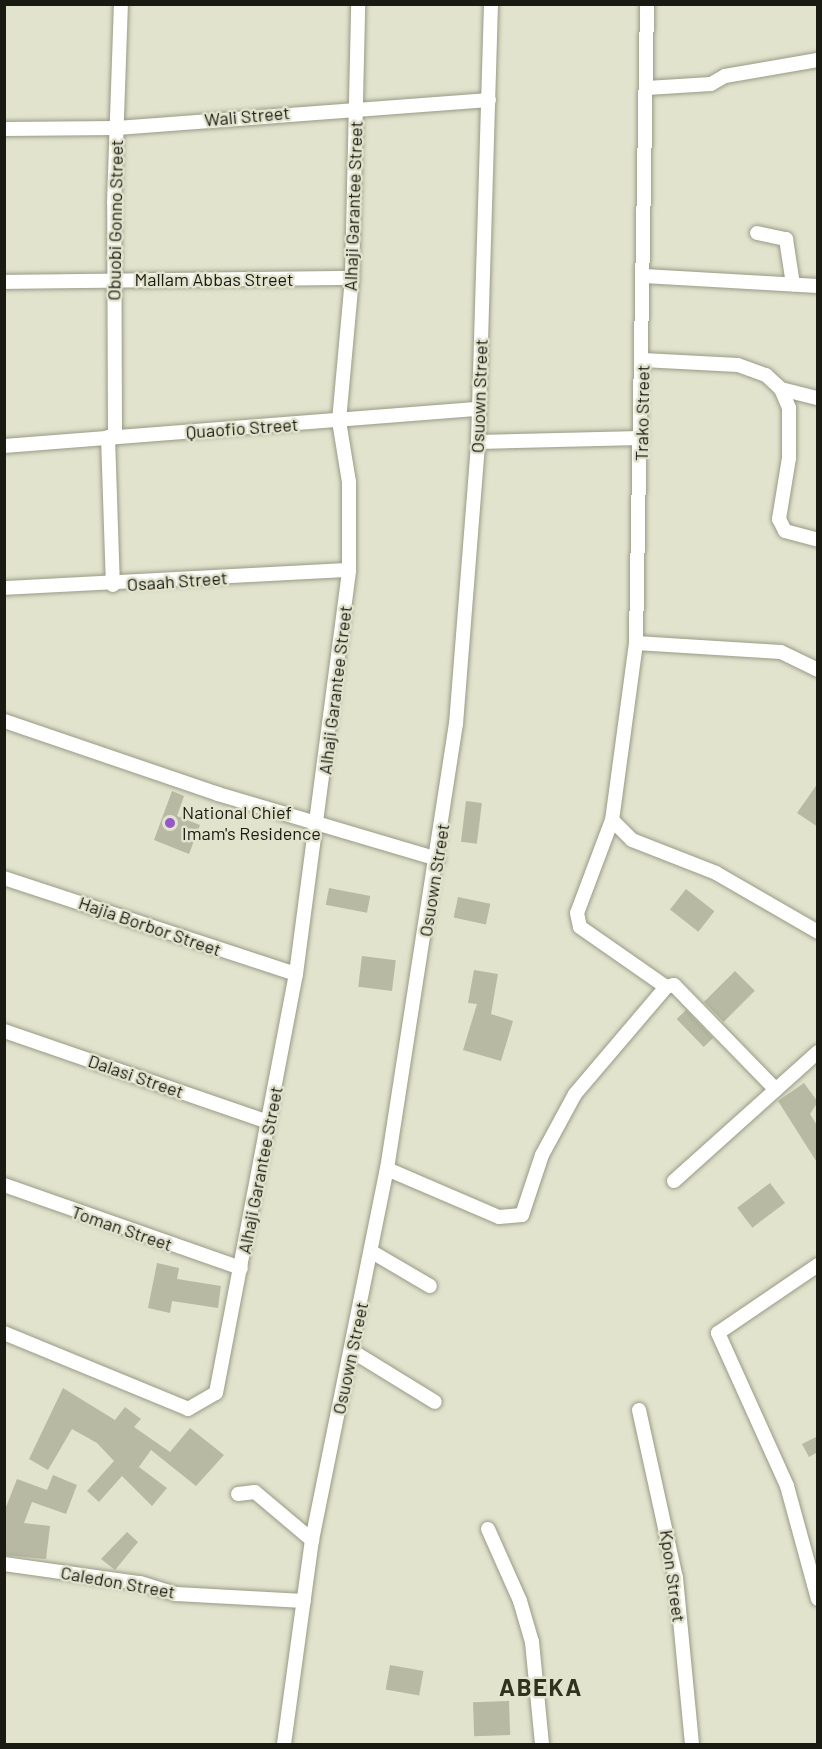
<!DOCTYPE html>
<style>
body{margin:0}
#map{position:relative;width:822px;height:1749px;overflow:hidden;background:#e1e3cc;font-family:Barlow,sans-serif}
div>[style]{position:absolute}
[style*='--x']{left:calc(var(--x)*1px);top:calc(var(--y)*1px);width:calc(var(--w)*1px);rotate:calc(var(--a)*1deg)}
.building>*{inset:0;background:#b7b9a2;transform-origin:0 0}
.roads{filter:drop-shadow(0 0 2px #999b85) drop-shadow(0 0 2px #999b85)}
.street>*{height:14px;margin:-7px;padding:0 7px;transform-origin:7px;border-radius:7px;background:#fff}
.dots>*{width:16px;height:16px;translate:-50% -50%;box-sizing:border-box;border:3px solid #e1e3cc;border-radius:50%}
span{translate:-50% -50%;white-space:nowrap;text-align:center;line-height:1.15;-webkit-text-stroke:5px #e1e3cc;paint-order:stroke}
.street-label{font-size:18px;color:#191a12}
.poi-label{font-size:18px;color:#191a12}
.left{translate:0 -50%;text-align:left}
.district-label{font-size:24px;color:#30311e;font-weight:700;letter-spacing:1.5px}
.frame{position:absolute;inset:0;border:6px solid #191a12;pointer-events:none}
</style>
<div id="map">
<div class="building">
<div style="clip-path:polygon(818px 783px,818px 827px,797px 813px)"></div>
<div style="clip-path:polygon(172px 791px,184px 796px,177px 816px,200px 825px,189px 854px,154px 840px)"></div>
<div style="left:466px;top:801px;width:16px;height:41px;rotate:7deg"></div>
<div style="left:329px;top:888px;width:42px;height:17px;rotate:11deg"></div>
<div style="left:686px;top:889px;width:36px;height:26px;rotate:38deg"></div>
<div style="left:458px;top:897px;width:33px;height:21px;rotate:12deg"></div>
<div style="left:362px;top:956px;width:34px;height:31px;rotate:7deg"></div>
<div style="clip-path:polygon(474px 970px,498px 974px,491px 1014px,513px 1021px,501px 1061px,463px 1050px,477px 1004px,468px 1003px)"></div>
<div style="left:735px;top:971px;width:28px;height:44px;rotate:45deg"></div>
<div style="left:686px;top:1010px;width:39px;height:13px;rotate:46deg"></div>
<div style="clip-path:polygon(804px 1083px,818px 1102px,810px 1114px,818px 1127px,818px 1164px,778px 1101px)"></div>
<div style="left:770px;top:1183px;width:25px;height:41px;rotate:53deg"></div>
<div style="clip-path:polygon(157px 1263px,179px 1268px,177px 1279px,221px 1286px,218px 1308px,172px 1301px,170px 1313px,148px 1308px)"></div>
<div style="clip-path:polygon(63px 1388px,115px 1420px,125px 1407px,141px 1419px,134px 1427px,170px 1452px,190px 1428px,224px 1455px,196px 1486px,151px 1450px,139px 1467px,167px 1488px,152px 1506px,122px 1476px,99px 1502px,87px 1491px,114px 1461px,97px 1443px,72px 1429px,48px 1470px,29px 1459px)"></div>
<div style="clip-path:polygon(818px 1436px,818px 1452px,809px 1457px,802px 1444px)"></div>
<div style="clip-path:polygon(53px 1475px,77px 1485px,66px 1514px,32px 1502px,24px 1523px,50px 1526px,46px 1559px,4px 1555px,4px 1512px,17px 1479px,47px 1490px)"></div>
<div style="clip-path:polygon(127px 1532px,138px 1542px,115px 1570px,101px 1559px)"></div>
<div style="left:390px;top:1665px;width:34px;height:25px;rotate:10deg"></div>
<div style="left:509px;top:1701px;width:34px;height:36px;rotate:88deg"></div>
</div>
<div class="roads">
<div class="street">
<div style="--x:647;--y:4;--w:639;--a:90.99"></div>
<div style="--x:636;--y:643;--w:179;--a:97.7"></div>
<div style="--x:612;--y:820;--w:99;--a:110.6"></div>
<div style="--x:577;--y:913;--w:14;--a:78"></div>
<div style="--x:580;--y:927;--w:105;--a:34.9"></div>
<div style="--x:647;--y:88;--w:64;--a:-3.6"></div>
<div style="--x:711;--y:84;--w:16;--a:-30"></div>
<div style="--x:725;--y:76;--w:94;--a:-9.8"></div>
<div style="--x:4;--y:129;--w:113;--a:-0.5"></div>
<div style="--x:117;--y:128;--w:373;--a:-4.3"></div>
<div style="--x:757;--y:233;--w:30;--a:12"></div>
<div style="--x:786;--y:239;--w:46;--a:81.2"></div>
<div style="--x:644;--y:276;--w:174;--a:3.3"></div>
<div style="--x:4;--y:282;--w:348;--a:-0.7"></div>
<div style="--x:643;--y:360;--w:95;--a:3"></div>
<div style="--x:738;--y:365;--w:30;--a:20"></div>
<div style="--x:766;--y:375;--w:21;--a:43"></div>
<div style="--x:781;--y:389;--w:21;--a:67"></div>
<div style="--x:789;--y:408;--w:50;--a:90"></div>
<div style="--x:789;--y:458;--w:62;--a:99.3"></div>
<div style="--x:779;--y:519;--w:13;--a:63"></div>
<div style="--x:785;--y:531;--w:34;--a:15"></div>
<div style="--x:781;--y:389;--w:38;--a:14"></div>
<div style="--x:115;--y:436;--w:233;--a:-90.2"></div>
<div style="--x:114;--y:203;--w:199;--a:-88"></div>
<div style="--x:108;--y:437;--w:148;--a:88.1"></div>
<div style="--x:478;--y:442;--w:163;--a:-1.4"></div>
<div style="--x:4;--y:446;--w:476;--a:-4.5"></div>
<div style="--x:4;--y:588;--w:345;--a:-3"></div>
<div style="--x:636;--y:643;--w:145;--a:3.6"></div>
<div style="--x:781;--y:652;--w:41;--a:25.9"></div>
<div style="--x:4;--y:721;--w:226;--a:18.8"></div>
<div style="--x:218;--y:794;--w:229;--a:16.5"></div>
<div style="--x:612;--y:820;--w:28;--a:45"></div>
<div style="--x:632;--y:840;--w:90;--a:21.4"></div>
<div style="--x:716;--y:873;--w:118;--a:30"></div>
<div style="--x:4;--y:878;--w:307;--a:18.2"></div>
<div style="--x:4;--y:1031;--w:279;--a:19"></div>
<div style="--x:387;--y:1169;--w:122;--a:23.2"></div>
<div style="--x:499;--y:1217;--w:23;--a:-5"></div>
<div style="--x:522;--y:1215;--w:63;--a:-71.6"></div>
<div style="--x:542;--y:1155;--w:69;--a:-61.6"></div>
<div style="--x:575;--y:1094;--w:140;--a:-49.6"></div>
<div style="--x:666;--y:987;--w:8;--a:-14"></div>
<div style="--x:674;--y:985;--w:146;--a:45.8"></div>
<div style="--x:674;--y:1181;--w:193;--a:-41.9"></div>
<div style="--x:4;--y:1185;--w:251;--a:19.3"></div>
<div style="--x:372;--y:1252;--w:67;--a:30.4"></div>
<div style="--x:818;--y:1265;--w:121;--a:145.8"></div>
<div style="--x:718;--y:1333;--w:168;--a:65.7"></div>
<div style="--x:787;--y:1486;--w:117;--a:74.7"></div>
<div style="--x:4;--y:1333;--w:199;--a:22.4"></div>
<div style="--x:188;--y:1409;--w:32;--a:-30"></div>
<div style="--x:216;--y:1393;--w:427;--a:-79.2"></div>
<div style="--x:296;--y:974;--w:407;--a:-82.5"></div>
<div style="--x:349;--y:570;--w:88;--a:-90"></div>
<div style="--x:349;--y:482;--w:62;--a:-99.3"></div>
<div style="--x:339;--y:421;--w:144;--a:-84.8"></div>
<div style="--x:352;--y:278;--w:274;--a:-88.7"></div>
<div style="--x:352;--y:1351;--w:97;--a:31.6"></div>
<div style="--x:639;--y:1410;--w:172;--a:77.6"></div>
<div style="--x:676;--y:1578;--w:167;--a:84.5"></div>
<div style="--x:238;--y:1494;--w:17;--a:-7"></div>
<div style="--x:255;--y:1492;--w:75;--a:40.1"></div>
<div style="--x:488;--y:1529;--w:79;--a:66"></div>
<div style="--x:520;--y:1601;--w:43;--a:73.7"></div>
<div style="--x:532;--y:1642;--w:102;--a:84.4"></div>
<div style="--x:4;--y:1564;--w:137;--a:8"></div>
<div style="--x:140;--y:1583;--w:38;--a:17"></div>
<div style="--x:176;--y:1594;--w:128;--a:3.1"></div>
<div style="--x:284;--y:1744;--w:206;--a:-82.2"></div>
<div style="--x:312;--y:1540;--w:379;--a:-78.6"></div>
<div style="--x:387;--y:1169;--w:450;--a:-81.2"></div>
<div style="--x:456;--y:724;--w:283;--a:-85.5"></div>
<div style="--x:478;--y:442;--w:438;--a:-88.3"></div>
</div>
</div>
<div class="dots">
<div style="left:170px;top:823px;background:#9656cc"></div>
</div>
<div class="street-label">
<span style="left:247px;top:116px;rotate:-5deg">Wali Street</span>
<span style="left:353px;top:206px;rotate:-88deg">Alhaji Garantee Street</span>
<span style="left:115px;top:220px;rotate:-89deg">Obuobi Gonno Street</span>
<span style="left:214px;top:279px">Mallam Abbas Street</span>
<span style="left:479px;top:396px;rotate:-88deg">Osuown Street</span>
<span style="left:642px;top:413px;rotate:-89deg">Trako Street</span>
<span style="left:242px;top:428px;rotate:-4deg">Quaofio Street</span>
<span style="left:177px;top:581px;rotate:-4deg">Osaah Street</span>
<span style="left:335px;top:690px;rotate:-83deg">Alhaji Garantee Street</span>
<span style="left:434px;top:880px;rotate:-81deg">Osuown Street</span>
<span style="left:150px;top:926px;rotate:19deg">Hajia Borbor Street</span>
<span style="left:136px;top:1076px;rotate:19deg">Dalasi Street</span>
<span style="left:260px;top:1170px;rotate:-79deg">Alhaji Garantee Street</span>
<span style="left:122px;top:1228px;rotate:19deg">Toman Street</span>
<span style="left:350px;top:1358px;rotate:-78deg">Osuown Street</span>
<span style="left:673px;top:1576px;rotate:82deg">Kpon Street</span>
<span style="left:118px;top:1582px;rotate:10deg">Caledon Street</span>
</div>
<div class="poi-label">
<span class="left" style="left:182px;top:823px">National Chief<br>Imam's Residence</span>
</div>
<div class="district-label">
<span style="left:541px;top:1687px">ABEKA</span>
</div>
<div class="frame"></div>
</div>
